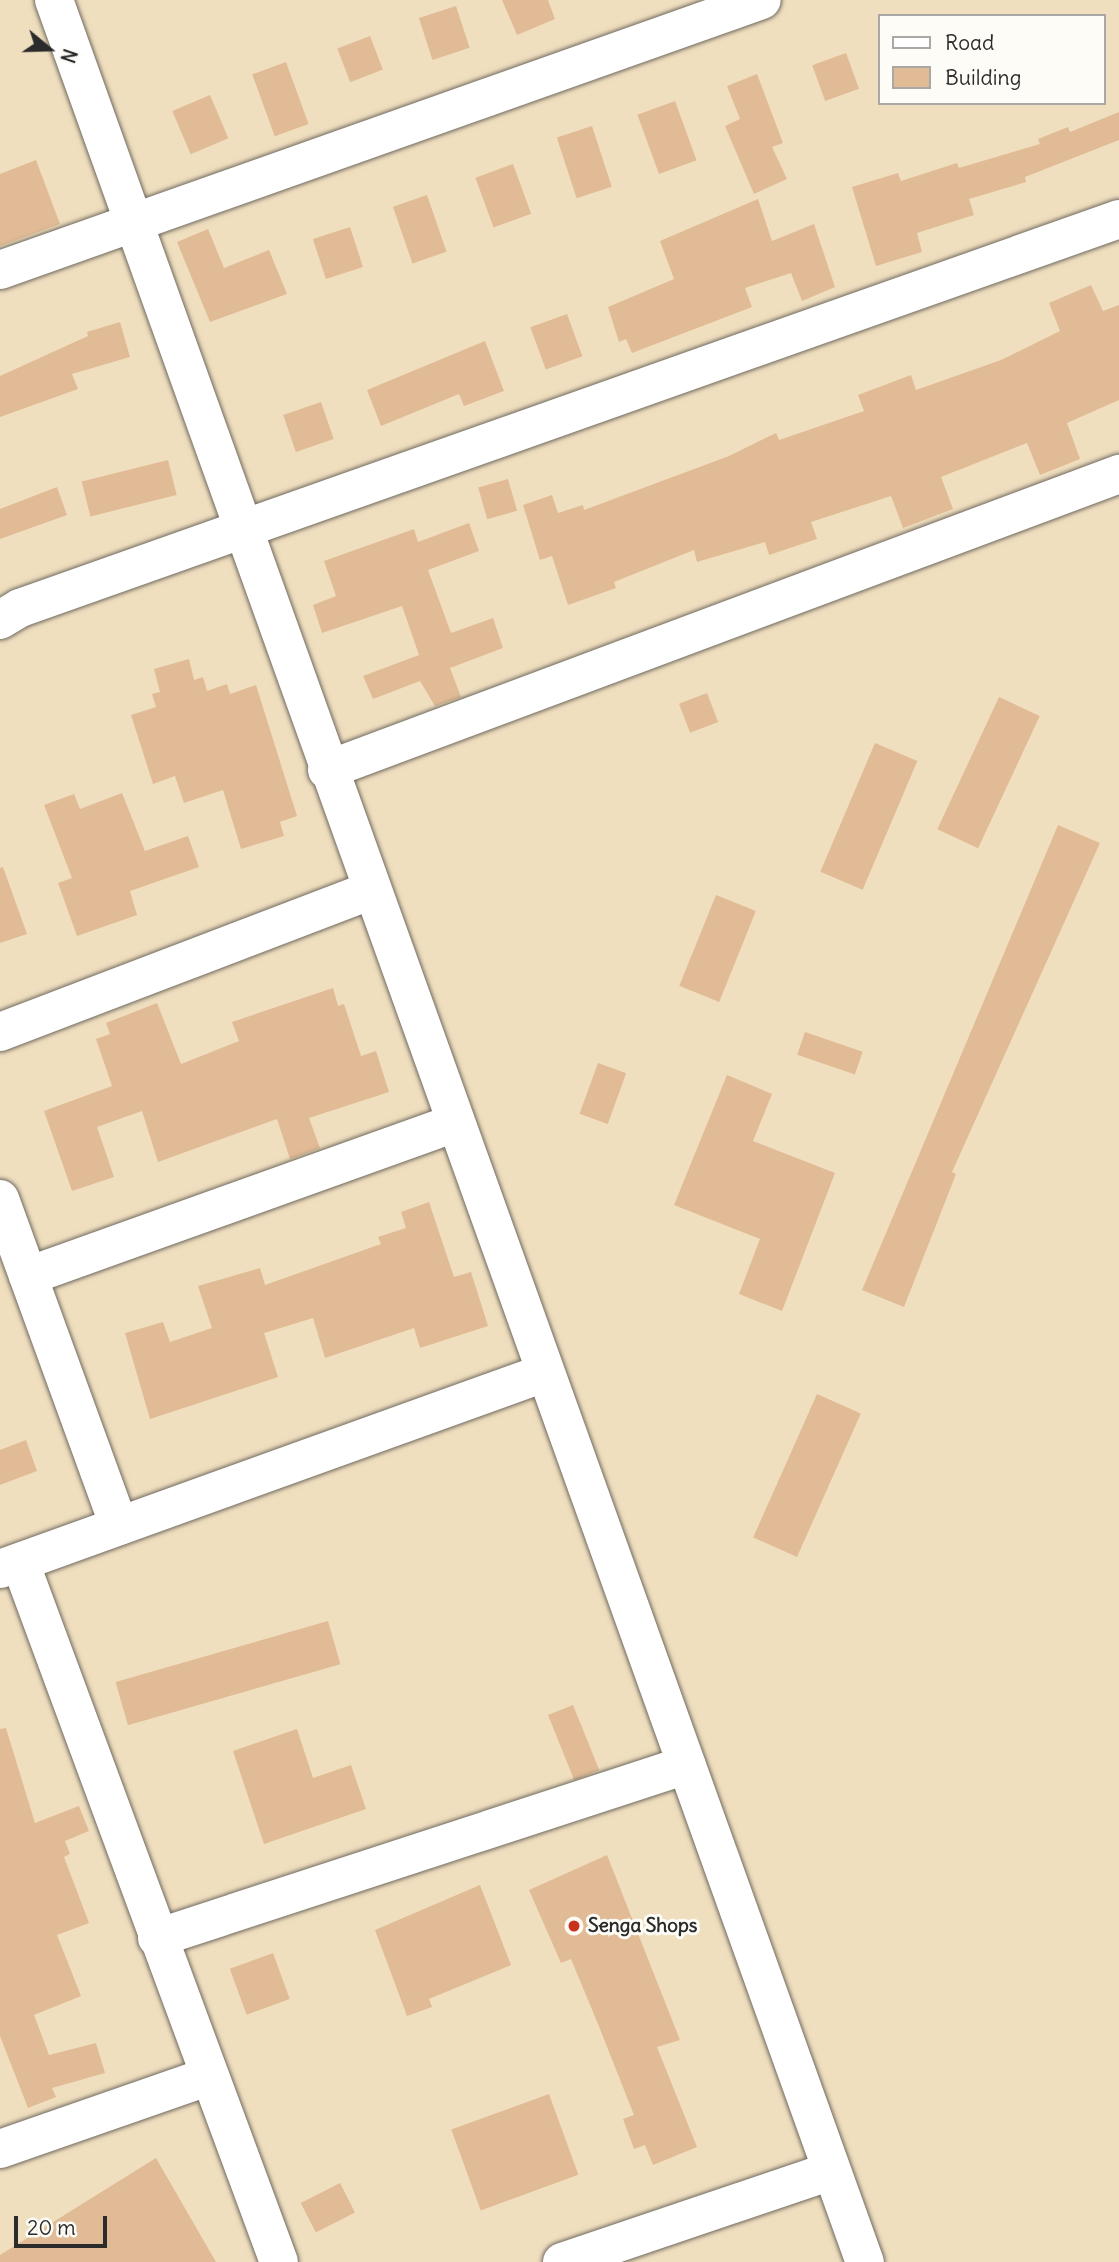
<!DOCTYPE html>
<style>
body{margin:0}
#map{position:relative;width:1119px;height:2262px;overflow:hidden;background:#f0dfbf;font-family:Delius,sans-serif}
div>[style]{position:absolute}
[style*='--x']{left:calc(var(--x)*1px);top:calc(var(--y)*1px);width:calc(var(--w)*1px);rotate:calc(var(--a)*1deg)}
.building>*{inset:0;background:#e1bb95;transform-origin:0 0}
.roads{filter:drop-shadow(0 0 2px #706a5f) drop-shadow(0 0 2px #706a5f)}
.minor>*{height:38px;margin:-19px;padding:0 19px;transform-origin:19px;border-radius:19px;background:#fff}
.dots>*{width:19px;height:19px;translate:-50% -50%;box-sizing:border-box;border:4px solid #fdfcf7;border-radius:50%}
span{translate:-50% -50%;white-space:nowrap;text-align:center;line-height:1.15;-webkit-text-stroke:6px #fdfcf7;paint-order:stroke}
.poi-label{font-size:19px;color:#2b2b2b;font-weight:700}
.left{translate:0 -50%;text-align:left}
.legend{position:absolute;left:878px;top:14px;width:228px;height:91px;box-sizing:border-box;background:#fdfcf7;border:2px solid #a9a8a5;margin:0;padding:9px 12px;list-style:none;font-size:21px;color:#2b2b2b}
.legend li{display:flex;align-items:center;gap:14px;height:35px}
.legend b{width:35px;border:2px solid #a9a8a5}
.north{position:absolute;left:14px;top:14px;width:70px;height:70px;-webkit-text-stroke:5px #fdfcf7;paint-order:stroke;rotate:109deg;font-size:19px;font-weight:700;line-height:28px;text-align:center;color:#2b2b2b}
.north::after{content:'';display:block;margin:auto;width:24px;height:32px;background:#2b2b2b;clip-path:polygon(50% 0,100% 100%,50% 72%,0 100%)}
.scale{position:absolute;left:14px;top:2216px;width:93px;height:32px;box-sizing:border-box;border:4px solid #2b2b2b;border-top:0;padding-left:9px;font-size:21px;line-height:24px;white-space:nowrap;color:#2b2b2b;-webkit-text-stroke:5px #fdfcf7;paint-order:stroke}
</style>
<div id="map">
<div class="building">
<div style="clip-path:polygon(502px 0,548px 0,555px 19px,517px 35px)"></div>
<div style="left:456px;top:6px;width:44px;height:39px;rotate:72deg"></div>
<div style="left:370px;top:36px;width:36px;height:35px;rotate:69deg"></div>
<div style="left:846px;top:53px;width:38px;height:36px;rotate:70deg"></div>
<div style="left:286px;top:62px;width:66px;height:36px;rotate:70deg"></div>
<div style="clip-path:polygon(757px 74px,783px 143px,772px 147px,787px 179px,754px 194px,725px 126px,740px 119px,727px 86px)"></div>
<div style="left:210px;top:95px;width:47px;height:41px;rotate:67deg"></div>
<div style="left:675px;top:101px;width:63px;height:40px;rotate:70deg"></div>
<div style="clip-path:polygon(1119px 112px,1119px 140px,1025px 177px,1026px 182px,969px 199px,974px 215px,917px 233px,922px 252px,876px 266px,852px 187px,898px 173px,901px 181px,957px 163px,959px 168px,1040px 144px,1038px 139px,1068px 127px,1070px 132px)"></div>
<div style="left:592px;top:126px;width:64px;height:37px;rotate:72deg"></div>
<div style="clip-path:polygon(36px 160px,60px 224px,0 246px,0 174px)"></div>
<div style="left:513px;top:164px;width:53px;height:40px;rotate:70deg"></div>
<div style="left:427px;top:195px;width:60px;height:36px;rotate:71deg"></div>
<div style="clip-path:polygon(758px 199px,772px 241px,814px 224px,835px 287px,802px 301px,791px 273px,745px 288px,752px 307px,632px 353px,626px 339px,619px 342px,608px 307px,674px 279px,660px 241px)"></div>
<div style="left:350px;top:227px;width:42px;height:39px;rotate:72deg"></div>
<div style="clip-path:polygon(208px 229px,224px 268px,269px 250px,287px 294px,210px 322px,177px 242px)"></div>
<div style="clip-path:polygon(1091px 285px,1103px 311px,1119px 305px,1119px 400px,1067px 423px,1080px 459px,1040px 475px,1027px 443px,941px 477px,953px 509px,903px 528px,891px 496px,811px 522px,817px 539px,769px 555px,765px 542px,697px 562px,694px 550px,614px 582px,616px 588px,568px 605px,552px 556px,540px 560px,523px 505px,552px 495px,558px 513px,583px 505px,584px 510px,729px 456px,776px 433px,779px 440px,864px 411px,858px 395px,911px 375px,916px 390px,1001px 360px,1060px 331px,1049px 303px)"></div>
<div style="left:567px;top:314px;width:45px;height:39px;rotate:70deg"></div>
<div style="clip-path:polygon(120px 322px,130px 357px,72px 374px,78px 389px,0 417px,0 376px,88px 336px,87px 332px)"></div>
<div style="clip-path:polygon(485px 341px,504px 391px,464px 406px,459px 394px,381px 426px,367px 390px)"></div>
<div style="left:321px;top:402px;width:39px;height:40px;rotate:71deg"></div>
<div style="left:168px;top:460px;width:36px;height:89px;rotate:76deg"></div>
<div style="left:508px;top:479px;width:33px;height:31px;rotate:74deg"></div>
<div style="clip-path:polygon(57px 487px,67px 515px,0 539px,0 509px)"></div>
<div style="clip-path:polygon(469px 523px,479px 551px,428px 570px,451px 633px,493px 618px,503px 648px,450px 668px,461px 697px,435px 706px,420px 681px,373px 699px,363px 676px,419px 655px,402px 606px,322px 633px,313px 605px,336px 596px,324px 561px,414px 529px,418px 542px)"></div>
<div style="clip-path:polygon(189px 659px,194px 680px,203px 677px,207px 691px,227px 684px,230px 694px,256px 685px,297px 816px,280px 822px,284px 836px,241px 849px,223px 790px,184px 803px,175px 776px,153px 784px,131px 715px,156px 707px,152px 694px,160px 692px,154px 669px)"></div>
<div style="left:707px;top:693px;width:31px;height:30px;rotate:69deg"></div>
<div style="left:999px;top:697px;width:45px;height:146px;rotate:25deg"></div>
<div style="left:875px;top:743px;width:46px;height:140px;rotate:23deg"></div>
<div style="clip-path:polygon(122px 793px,145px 851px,188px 836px,199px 867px,130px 891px,137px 915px,77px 936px,58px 883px,72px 878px,44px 805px,74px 794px,80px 809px)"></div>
<div style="clip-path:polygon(1058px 825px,1100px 843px,952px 1172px,956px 1174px,904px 1307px,862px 1290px)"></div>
<div style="clip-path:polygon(3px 867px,27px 934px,0 943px,0 868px)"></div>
<div style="left:716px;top:895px;width:43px;height:98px;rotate:22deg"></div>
<div style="clip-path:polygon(333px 988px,338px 1006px,344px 1004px,361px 1056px,376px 1051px,389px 1092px,309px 1118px,320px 1148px,290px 1159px,277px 1119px,158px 1162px,142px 1111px,97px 1127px,114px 1177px,72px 1191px,44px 1111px,112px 1086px,96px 1039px,110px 1034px,106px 1023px,157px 1003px,181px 1064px,239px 1041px,232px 1022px)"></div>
<div style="left:805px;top:1032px;width:61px;height:24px;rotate:19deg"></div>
<div style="left:598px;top:1063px;width:30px;height:54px;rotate:20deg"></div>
<div style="clip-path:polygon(727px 1075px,772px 1094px,753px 1141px,835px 1173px,782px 1311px,739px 1294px,760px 1239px,674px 1205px)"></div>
<div style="clip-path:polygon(429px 1202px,454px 1277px,471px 1272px,488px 1326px,420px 1348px,414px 1328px,325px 1358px,313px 1318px,264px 1333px,278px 1377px,150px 1419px,125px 1333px,163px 1322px,170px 1342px,212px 1328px,198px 1286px,260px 1268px,265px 1285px,381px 1244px,378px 1237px,406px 1228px,401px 1212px)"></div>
<div style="left:817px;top:1394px;width:48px;height:157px;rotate:24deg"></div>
<div style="clip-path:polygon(26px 1440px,37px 1471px,0 1485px,0 1450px)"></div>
<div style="left:328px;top:1621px;width:45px;height:221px;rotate:74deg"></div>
<div style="left:573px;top:1705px;width:70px;height:27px;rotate:68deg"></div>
<div style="clip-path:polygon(6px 1728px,35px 1823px,79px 1806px,89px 1831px,65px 1841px,70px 1854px,64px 1857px,89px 1923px,57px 1935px,81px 1996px,34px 2015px,49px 2055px,96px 2043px,105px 2073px,52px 2088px,56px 2097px,28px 2108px,0 2036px,0 1729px)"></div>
<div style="clip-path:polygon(297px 1729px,313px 1778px,351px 1765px,366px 1809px,264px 1844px,233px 1751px)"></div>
<div style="clip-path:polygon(607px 1855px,680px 2040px,657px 2047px,697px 2147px,653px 2165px,645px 2145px,634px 2149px,623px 2119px,634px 2115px,598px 2024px,571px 1959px,561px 1963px,529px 1890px)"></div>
<div style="clip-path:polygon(480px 1885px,511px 1965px,429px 1999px,432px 2007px,407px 2016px,375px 1930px)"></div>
<div style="left:273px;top:1953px;width:49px;height:46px;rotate:70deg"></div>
<div style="left:549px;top:2094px;width:86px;height:104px;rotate:70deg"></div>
<div style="clip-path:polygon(156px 2158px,216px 2262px,0 2262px,0 2255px)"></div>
<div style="left:340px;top:2183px;width:33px;height:44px;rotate:63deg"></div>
</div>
<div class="roads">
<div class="minor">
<div style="--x:54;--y:0;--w:2403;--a:70.28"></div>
<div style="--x:0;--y:270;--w:808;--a:-19.51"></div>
<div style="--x:0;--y:620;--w:23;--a:-31"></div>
<div style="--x:20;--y:608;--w:1166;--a:-19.49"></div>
<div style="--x:327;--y:770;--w:846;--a:-20.49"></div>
<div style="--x:0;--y:1032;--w:396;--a:-20.9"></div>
<div style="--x:0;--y:1199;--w:348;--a:70"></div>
<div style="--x:28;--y:1276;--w:454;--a:-19.7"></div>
<div style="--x:20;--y:1562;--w:746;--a:69.7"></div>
<div style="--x:0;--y:1569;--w:578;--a:-19.81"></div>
<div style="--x:157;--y:1938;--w:557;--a:-18.11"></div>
<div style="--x:0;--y:2149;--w:219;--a:-19.2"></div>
<div style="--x:562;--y:2262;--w:284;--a:-18.7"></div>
</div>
</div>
<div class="dots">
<div style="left:574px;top:1926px;background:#c8321e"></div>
</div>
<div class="poi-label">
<span class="left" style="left:588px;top:1926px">Senga Shops</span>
</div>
<ul class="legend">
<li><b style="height:9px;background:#fff"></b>Road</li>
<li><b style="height:19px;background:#e1bb95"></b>Building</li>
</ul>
<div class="north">N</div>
<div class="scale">20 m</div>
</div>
